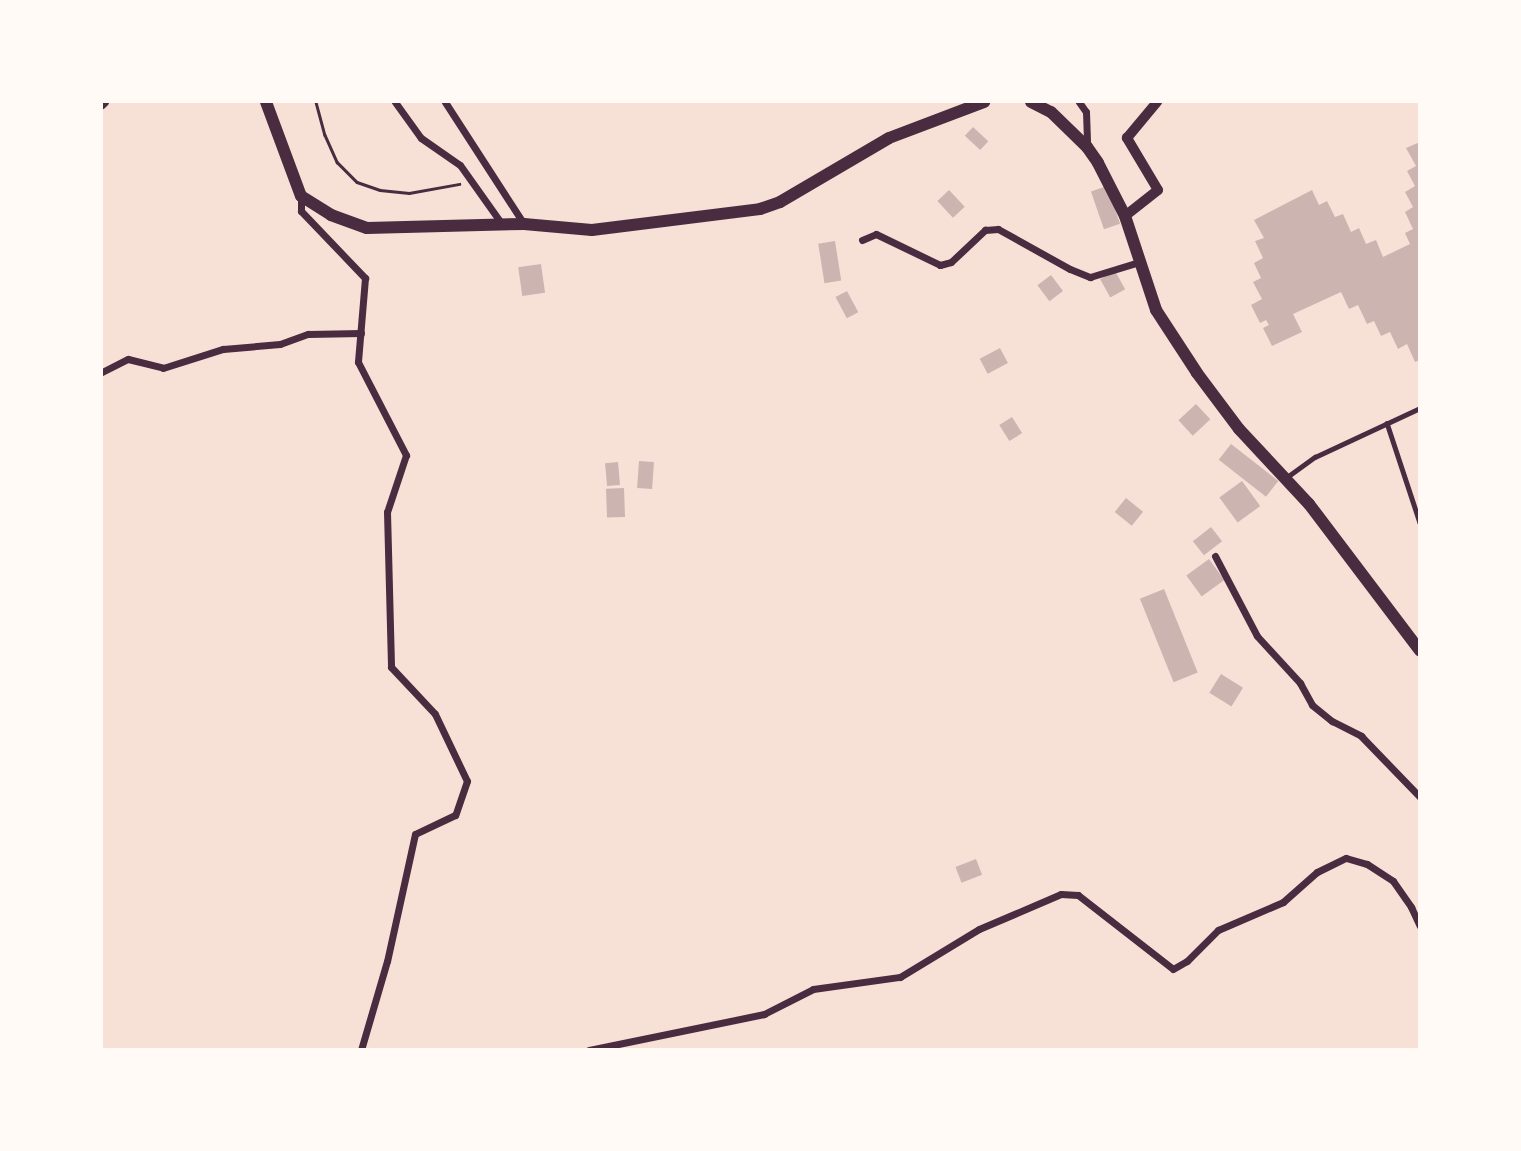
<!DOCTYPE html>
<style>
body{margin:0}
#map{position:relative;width:1521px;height:1151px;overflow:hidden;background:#f7e1d7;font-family:"Roboto Serif",serif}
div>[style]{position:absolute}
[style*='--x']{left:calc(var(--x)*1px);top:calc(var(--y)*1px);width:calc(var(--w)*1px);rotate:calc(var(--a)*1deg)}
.building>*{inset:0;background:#ccb4b1;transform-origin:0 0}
.path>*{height:2.5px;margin:-1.25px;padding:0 1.25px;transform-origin:1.25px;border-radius:1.25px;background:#4a2c40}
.service>*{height:4.5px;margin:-2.25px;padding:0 2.25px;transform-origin:2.25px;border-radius:2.25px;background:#4a2c40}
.minor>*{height:7px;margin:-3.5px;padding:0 3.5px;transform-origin:3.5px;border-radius:3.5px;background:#4a2c40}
.tertiary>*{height:10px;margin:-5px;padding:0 5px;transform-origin:5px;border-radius:5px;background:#4a2c40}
.secondary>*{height:12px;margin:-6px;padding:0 6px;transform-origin:6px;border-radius:6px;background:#4a2c40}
span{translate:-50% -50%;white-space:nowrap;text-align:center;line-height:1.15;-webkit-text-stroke:5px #fffaf5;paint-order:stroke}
.frame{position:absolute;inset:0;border:103px solid #fffaf5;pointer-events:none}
</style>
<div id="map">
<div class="building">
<div style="left:973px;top:127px;width:21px;height:12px;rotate:43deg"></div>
<div style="clip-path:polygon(1420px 142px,1420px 360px,1415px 362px,1407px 344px,1398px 349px,1390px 332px,1381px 336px,1374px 321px,1367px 324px,1358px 305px,1349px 309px,1341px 292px,1293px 314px,1302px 332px,1272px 346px,1263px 328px,1269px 325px,1266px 320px,1260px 323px,1251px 305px,1262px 299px,1253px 282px,1261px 278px,1254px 263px,1263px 258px,1255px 241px,1264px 238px,1254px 220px,1312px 190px,1319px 205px,1327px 201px,1335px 217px,1343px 214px,1351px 232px,1359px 228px,1366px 244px,1376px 240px,1383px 257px,1410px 244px,1405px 233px,1413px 229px,1405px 212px,1413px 207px,1405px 192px,1415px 186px,1407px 171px,1416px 166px,1406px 148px)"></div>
<div style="left:1107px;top:186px;width:40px;height:17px;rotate:71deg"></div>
<div style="left:949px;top:190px;width:23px;height:16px;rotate:47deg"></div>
<div style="left:835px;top:241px;width:40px;height:17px;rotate:81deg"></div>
<div style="left:541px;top:264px;width:29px;height:23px;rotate:82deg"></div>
<div style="left:1115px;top:271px;width:21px;height:17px;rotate:61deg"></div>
<div style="left:1051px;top:275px;width:20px;height:17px;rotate:53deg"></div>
<div style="left:847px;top:291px;width:24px;height:13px;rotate:62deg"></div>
<div style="left:1000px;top:348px;width:17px;height:23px;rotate:62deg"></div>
<div style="left:1196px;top:404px;width:21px;height:24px;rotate:47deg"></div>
<div style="left:1012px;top:417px;width:19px;height:15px;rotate:58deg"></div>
<div style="left:1231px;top:444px;width:60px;height:20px;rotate:38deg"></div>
<div style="left:639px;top:461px;width:15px;height:27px;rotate:4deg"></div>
<div style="left:618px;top:462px;width:23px;height:13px;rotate:85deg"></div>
<div style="left:1242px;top:481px;width:31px;height:28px;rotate:54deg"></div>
<div style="left:624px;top:488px;width:29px;height:18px;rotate:88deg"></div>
<div style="left:1126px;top:498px;width:22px;height:18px;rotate:39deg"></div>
<div style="left:1211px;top:527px;width:18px;height:23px;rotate:52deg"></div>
<div style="left:1209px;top:559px;width:26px;height:28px;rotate:54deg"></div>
<div style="left:1164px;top:589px;width:90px;height:26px;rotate:68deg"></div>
<div style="left:1221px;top:674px;width:26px;height:22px;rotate:32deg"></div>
<div style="left:976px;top:859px;width:17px;height:22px;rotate:69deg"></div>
</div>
<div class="path">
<div style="--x:316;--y:102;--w:34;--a:75"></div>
<div style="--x:325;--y:135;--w:30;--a:66"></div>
<div style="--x:337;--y:162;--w:28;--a:45"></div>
<div style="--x:357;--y:182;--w:24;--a:19"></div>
<div style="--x:380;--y:190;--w:29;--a:6"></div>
<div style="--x:409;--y:193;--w:51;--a:-10.2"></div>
</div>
<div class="service">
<div style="--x:1387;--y:423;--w:105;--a:71.7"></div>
<div style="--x:1287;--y:477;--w:34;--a:-36"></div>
<div style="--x:1315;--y:457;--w:116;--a:-25"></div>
</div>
<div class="minor">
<div style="--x:395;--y:102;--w:44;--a:54.2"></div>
<div style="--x:421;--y:138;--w:47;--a:34.7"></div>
<div style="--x:460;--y:165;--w:72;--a:54.6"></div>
<div style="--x:445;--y:102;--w:145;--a:57.1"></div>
<div style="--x:1079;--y:102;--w:12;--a:55"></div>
<div style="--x:1086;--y:112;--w:35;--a:88"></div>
<div style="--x:102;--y:105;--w:4;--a:-45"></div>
<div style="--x:301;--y:196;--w:15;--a:90"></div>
<div style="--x:301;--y:211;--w:93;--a:46.3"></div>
<div style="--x:365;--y:278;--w:84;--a:94.8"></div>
<div style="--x:358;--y:362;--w:105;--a:62.7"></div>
<div style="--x:406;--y:455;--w:60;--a:108.4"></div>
<div style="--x:387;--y:512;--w:155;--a:88.5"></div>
<div style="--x:391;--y:667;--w:64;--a:46.9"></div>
<div style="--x:435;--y:714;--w:74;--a:64.5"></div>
<div style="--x:467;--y:781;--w:36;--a:109"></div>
<div style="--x:455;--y:815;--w:44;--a:154.6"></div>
<div style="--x:415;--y:834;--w:130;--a:102.4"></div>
<div style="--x:387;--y:961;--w:93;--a:106.3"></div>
<div style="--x:862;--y:240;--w:15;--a:-23"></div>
<div style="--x:876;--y:234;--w:71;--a:25.8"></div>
<div style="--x:940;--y:265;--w:11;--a:-15"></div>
<div style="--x:951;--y:262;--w:47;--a:-43.3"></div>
<div style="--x:985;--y:230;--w:13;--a:-4"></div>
<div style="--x:998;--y:229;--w:82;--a:29.1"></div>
<div style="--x:1070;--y:269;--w:22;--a:22"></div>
<div style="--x:1090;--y:277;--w:51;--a:-17"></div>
<div style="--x:102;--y:372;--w:29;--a:-27"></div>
<div style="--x:128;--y:359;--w:36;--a:14"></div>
<div style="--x:163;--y:368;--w:63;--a:-17.6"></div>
<div style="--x:223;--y:349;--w:57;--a:-5"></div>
<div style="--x:280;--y:344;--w:30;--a:-20"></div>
<div style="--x:308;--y:334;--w:53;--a:-1.1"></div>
<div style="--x:1215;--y:556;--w:90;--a:62.3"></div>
<div style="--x:1257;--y:636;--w:64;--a:47.5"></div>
<div style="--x:1300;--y:683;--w:25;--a:61"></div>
<div style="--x:1312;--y:705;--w:26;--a:39"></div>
<div style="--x:1332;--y:721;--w:33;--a:27"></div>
<div style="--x:1361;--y:736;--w:85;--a:46"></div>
<div style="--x:589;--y:1050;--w:179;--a:-11.6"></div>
<div style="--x:764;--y:1014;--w:55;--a:-27"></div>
<div style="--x:813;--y:989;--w:88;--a:-7.9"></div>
<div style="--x:900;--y:977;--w:92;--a:-31.3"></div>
<div style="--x:979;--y:929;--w:89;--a:-23.1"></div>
<div style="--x:1061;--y:894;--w:17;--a:3"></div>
<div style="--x:1078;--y:895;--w:120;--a:37.9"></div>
<div style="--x:1173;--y:969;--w:16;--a:-30"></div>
<div style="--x:1187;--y:961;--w:44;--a:-45"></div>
<div style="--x:1218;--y:930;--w:71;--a:-23.3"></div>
<div style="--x:1283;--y:902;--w:45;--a:-41.4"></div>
<div style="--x:1317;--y:872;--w:32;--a:-26"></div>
<div style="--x:1346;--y:858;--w:22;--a:16"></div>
<div style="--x:1367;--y:864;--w:31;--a:33"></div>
<div style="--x:1393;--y:881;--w:32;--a:55"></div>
<div style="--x:1411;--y:907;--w:21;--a:65"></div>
</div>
<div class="tertiary">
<div style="--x:1125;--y:216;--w:42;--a:-38.2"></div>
<div style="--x:1158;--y:190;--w:61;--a:-120.8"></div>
<div style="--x:1127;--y:138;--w:47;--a:-50.2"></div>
</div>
<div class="secondary">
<div style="--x:266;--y:102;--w:100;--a:69.6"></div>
<div style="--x:301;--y:196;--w:36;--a:32"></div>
<div style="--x:331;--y:215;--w:38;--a:20"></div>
<div style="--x:367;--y:228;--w:157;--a:-1.5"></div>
<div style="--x:524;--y:224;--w:68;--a:5"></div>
<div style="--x:592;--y:230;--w:169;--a:-7.1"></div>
<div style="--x:760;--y:209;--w:21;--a:-19"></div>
<div style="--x:780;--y:202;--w:126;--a:-30.4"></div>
<div style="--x:889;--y:138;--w:102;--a:-20.8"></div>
<div style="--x:1031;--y:102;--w:22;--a:27"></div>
<div style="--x:1051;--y:112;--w:50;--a:44.2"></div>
<div style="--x:1087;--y:147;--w:19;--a:55"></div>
<div style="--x:1098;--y:163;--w:59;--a:63"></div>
<div style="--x:1125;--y:216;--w:99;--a:71.7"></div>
<div style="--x:1156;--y:310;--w:75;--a:56.9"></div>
<div style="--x:1197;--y:373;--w:70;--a:53.1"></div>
<div style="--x:1239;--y:429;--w:103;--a:47"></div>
<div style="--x:1309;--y:504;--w:184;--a:52.9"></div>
</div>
<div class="frame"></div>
</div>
